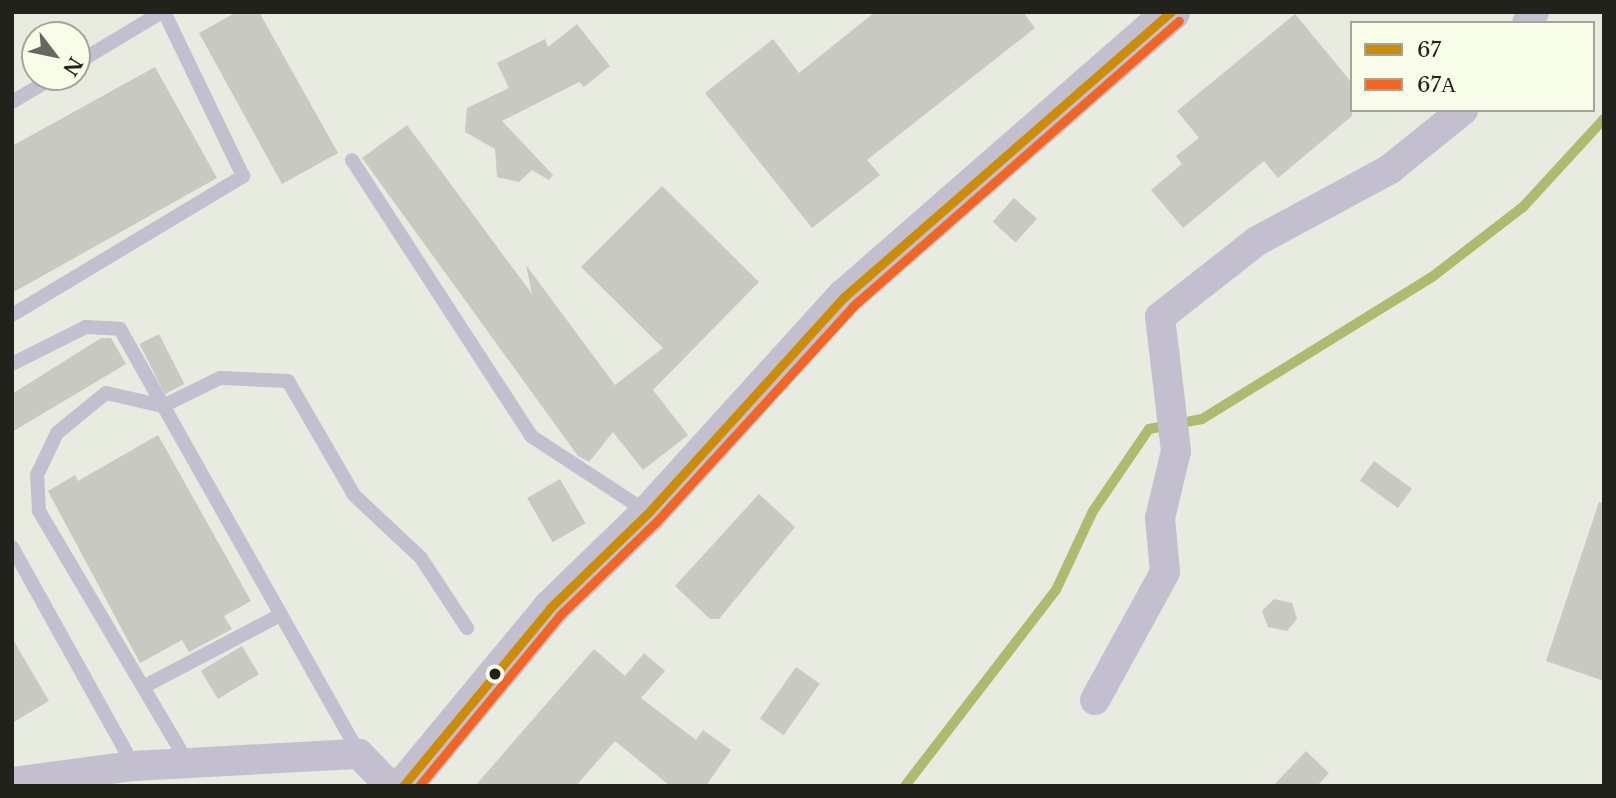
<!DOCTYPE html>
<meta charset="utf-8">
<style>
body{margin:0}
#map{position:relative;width:1616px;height:798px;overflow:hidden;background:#e8ebe0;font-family:"Libre Baskerville",serif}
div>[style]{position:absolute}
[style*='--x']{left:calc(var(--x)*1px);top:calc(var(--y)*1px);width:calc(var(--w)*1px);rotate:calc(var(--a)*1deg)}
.stream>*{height:10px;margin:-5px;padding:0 5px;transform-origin:5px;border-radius:5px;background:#aebb6f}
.building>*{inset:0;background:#c8cac1;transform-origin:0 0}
.service>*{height:14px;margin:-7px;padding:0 7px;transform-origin:7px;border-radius:7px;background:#c4bfcf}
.minor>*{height:30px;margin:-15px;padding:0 15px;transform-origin:15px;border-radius:15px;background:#c4bfcf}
.tertiary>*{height:37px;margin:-18.5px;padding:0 18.5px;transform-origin:18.5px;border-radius:18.5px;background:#c4bfcf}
.bus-1>*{height:9px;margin:-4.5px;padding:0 4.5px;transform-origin:4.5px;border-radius:4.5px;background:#cc8c05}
.bus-2>*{height:9px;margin:-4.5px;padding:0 4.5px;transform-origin:4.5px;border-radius:4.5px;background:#f26522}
.dots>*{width:19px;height:19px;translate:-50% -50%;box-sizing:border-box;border:4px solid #f8fde9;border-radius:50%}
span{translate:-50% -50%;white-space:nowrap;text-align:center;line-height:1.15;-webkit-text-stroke:7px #f8fde9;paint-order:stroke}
.frame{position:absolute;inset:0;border:14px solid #20221b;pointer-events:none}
.legend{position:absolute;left:1350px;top:21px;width:245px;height:91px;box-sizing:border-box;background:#f8fde9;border:2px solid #a2a597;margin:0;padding:9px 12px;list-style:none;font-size:21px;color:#20221b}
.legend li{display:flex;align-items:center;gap:14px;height:35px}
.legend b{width:35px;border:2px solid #a2a597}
.north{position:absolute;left:21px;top:21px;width:70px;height:70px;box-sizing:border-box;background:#f8fde9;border:2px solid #a2a597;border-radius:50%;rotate:122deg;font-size:19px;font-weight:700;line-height:28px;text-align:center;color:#20221b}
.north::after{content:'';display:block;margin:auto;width:24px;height:32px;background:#666860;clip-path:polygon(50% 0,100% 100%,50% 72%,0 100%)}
</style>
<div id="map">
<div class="stream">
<div style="--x:905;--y:786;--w:247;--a:-52.4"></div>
<div style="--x:1056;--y:590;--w:87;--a:-64.9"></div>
<div style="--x:1093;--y:511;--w:99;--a:-55.7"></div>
<div style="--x:1149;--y:429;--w:54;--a:-10.7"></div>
<div style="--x:1202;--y:419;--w:270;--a:-31.7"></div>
<div style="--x:1432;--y:277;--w:115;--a:-37.6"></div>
<div style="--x:1523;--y:207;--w:120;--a:-47.4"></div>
</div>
<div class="building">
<div style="clip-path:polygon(237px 12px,259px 12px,338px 153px,282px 184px,199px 33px)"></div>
<div style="clip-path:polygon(875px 12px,1023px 12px,1035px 28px,867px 160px,880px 175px,812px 228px,705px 93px,773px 39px,799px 73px)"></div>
<div style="clip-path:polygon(1295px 14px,1352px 83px,1352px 116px,1278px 178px,1264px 161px,1183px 228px,1151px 190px,1182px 164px,1176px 156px,1199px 138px,1177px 111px)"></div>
<div style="clip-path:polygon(577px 24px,610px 66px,584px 87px,579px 82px,502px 121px,553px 175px,549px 180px,532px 170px,519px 182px,497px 177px,495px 149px,465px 132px,467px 108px,509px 88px,497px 63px,545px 39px,548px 47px)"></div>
<div style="clip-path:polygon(155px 67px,217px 178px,12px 293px,12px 146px)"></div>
<div style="clip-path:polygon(407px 125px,532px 294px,526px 265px,615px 385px,663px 348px,581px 267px,662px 186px,759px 282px,653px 390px,688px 435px,643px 470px,613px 432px,589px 462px,578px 456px,362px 158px)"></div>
<div style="left:1014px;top:198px;width:31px;height:32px;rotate:42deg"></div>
<div style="left:159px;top:334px;width:56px;height:22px;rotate:63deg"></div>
<div style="clip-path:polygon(101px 338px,111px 338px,126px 364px,12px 432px,12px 394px)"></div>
<div style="clip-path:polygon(158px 435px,251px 601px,224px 616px,232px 629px,189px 652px,182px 640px,140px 663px,48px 491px,75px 475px,78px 481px)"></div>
<div style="left:1374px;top:461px;width:47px;height:24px;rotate:36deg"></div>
<div style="left:560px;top:479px;width:51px;height:38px;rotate:60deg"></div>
<div style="clip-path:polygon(759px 494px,795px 527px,719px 619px,710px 619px,675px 586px)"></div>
<div style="clip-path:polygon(1599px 502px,1604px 503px,1604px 681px,1546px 661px)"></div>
<div style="clip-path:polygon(1274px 599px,1292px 603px,1297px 619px,1287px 631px,1268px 627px,1262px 611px)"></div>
<div style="clip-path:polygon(12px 638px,49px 701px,12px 723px)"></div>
<div style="left:242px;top:646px;width:33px;height:48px;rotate:59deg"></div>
<div style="clip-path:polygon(594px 649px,625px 676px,644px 653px,665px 671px,641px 698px,696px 740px,703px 730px,731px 750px,706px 786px,670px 786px,615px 741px,576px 786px,475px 786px)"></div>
<div style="left:796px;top:667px;width:29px;height:63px;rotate:35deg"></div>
<div style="clip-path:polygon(1306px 751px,1329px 773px,1317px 786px,1273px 786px)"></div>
</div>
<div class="service">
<div style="--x:77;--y:63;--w:99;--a:-31"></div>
<div style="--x:12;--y:102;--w:49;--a:-30.8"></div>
<div style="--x:352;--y:160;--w:329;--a:57"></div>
<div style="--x:531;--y:436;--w:139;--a:33.2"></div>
<div style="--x:12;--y:315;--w:270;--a:-31"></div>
<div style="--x:243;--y:176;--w:182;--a:-115.7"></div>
<div style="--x:12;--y:364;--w:83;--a:-26.6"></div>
<div style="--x:86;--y:327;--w:34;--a:3"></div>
<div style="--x:120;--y:329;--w:488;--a:60.6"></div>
<div style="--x:12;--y:547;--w:251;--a:60.9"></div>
<div style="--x:145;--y:686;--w:153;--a:-27.7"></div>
<div style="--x:188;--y:763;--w:293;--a:-120.6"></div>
<div style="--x:39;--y:511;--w:36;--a:-93"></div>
<div style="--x:37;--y:475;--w:47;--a:-64.5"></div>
<div style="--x:57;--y:433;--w:63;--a:-39.2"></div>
<div style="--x:106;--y:393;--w:58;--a:12.8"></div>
<div style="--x:163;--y:406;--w:64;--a:-26.2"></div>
<div style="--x:220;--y:378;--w:68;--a:2.5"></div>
<div style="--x:288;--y:381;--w:132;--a:59.9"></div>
<div style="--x:354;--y:495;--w:92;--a:43.2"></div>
<div style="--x:421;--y:558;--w:84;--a:56.7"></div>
</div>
<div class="minor">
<div style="--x:1527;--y:23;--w:13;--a:-58"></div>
<div style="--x:1095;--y:700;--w:146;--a:-61.3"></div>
<div style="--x:1165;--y:572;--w:54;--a:-95.3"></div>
<div style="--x:1160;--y:518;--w:69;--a:-76.6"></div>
<div style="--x:1176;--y:451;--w:135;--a:-96.8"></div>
<div style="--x:1160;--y:317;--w:123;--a:-38.1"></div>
<div style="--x:1257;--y:241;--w:151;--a:-28.4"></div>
<div style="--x:1390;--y:169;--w:94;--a:-38.9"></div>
<div style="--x:12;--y:782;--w:123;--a:-7.5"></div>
<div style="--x:134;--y:766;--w:225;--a:-3.1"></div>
<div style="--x:359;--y:754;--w:45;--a:45.9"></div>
</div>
<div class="tertiary">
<div style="--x:403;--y:786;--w:231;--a:-50.4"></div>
<div style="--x:550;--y:608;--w:136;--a:-44.1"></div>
<div style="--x:648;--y:513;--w:292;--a:-47.8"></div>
<div style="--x:844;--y:297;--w:434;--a:-41.1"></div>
</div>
<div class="bus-1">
<div style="--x:403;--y:786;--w:231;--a:-50.4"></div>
<div style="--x:550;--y:608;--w:136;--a:-44.1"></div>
<div style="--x:648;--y:513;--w:292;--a:-47.8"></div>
<div style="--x:844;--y:297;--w:434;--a:-41.1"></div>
</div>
<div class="bus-2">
<div style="--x:419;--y:786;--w:220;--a:-50.5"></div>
<div style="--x:559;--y:616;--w:136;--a:-44.1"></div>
<div style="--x:657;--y:521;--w:291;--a:-47.6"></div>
<div style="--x:853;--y:306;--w:433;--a:-41.2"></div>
</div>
<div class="dots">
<div style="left:495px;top:674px;background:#20221b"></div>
</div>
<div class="frame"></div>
<ul class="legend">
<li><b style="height:9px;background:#cc8c05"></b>67</li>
<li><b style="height:9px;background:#f26522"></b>67Α</li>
</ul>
<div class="north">N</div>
</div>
